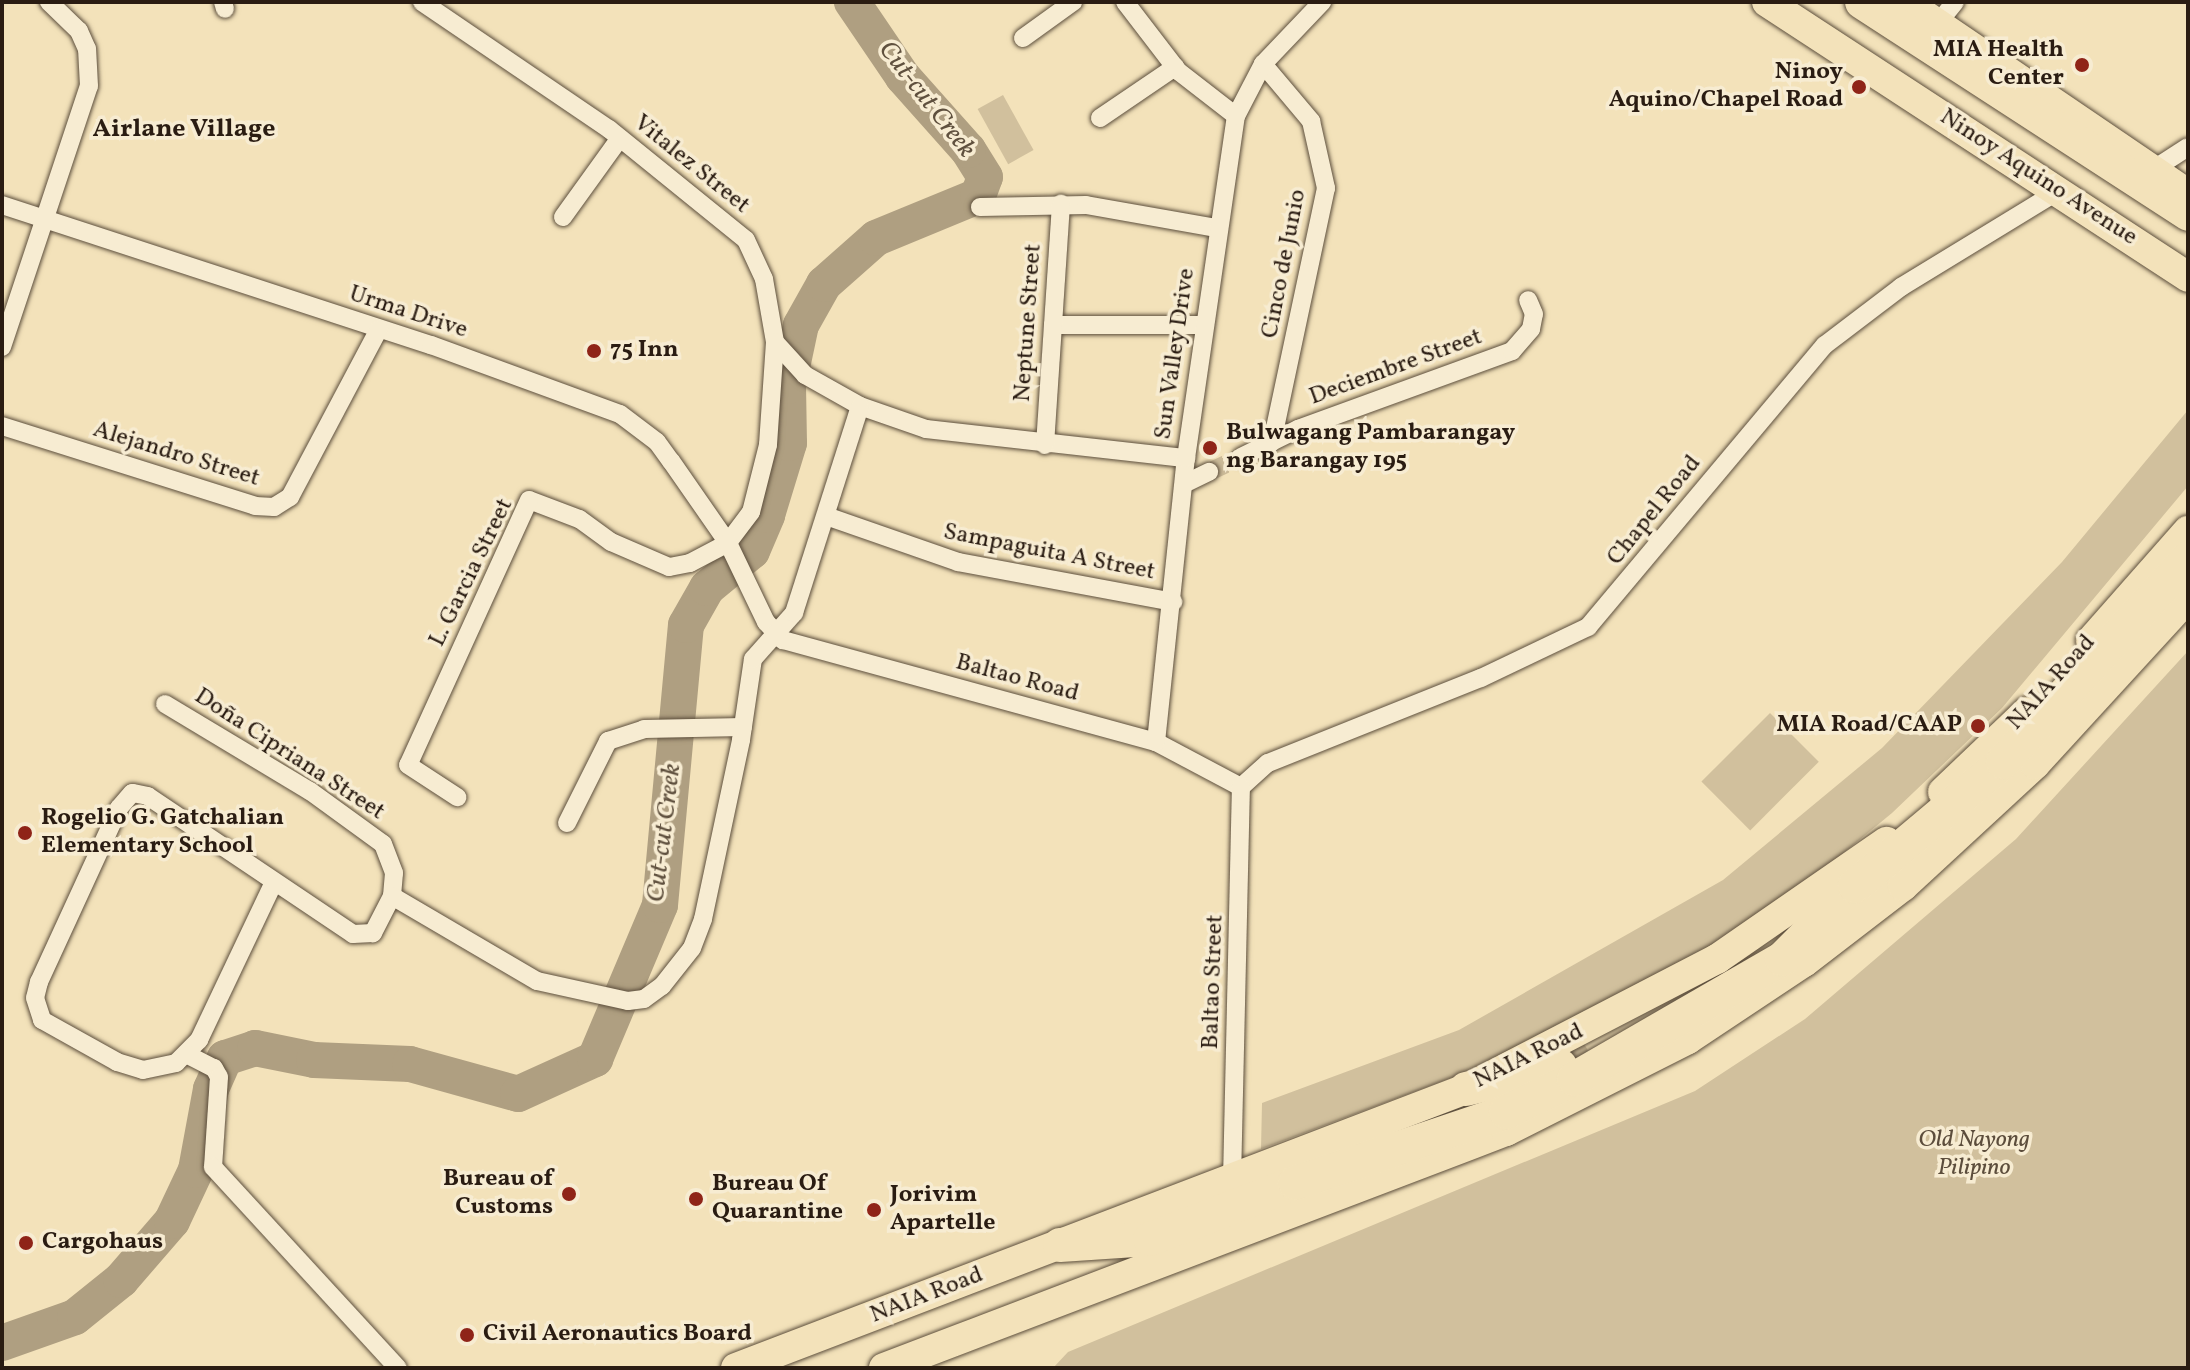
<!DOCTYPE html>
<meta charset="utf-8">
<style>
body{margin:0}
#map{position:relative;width:2190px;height:1370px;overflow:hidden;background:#f3e2ba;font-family:Vollkorn,serif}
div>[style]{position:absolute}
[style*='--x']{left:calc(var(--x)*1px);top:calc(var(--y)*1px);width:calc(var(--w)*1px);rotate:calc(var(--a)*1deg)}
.green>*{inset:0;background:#d1c09d;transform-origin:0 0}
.river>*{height:36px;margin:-18px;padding:0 18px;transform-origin:18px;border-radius:18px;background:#af9f81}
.minor-tunnel>*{height:18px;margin-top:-9px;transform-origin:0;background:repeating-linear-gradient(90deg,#cbba98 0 18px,transparent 0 27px)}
.motorway-tunnel>*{height:34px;margin-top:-17px;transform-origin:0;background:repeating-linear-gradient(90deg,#cbba98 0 34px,transparent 0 51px)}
.roads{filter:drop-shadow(0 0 2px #5c4e3c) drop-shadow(0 0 2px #5c4e3c)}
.minor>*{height:18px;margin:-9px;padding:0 9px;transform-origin:9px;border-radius:9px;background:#f7ecd2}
.primary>*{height:30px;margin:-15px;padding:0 15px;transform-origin:15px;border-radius:15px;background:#f3e2ba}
.motorway>*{height:34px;margin:-17px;padding:0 17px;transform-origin:17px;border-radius:17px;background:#f3e2ba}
.dots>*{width:22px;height:22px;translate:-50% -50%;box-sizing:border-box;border:4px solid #f7ecd2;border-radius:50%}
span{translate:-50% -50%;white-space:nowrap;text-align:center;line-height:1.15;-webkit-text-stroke:7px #f7ecd2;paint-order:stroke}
.poi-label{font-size:24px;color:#2a1c12;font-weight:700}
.right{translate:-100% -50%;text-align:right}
.left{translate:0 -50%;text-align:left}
.street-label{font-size:24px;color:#2a1c12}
.park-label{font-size:24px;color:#5c4d3c;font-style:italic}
.water-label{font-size:26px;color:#5f503e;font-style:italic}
.neighbourhood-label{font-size:26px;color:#2a1c12;font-weight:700}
.frame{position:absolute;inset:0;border:4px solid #2a1c12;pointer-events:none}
</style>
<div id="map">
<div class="green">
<div style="left:1003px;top:95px;width:63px;height:29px;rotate:61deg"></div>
<div style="clip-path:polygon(2188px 410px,2188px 486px,2002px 708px,1892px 813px,1825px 868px,1711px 947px,1480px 1067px,1261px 1149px,1262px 1103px,1459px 1030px,1723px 880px,1882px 748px,2062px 562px)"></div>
<div style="clip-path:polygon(2188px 651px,2188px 1368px,1053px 1368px,1068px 1352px,1695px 1091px,1805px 1019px,2016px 839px)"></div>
<div style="left:1770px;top:713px;width:69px;height:97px;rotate:45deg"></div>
</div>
<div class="river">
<div style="--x:2;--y:1343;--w:77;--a:-19.6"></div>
<div style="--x:75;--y:1317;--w:59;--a:-38.8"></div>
<div style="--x:121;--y:1280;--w:78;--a:-49.2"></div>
<div style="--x:172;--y:1221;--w:56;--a:-64.8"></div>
<div style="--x:196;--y:1170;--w:82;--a:-79.5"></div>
<div style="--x:211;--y:1089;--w:34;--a:-66"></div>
<div style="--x:225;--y:1058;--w:32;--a:-18"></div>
<div style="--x:255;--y:1048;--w:60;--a:11.5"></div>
<div style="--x:314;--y:1060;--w:96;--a:2.4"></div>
<div style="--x:410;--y:1064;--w:112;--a:15.5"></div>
<div style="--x:518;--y:1094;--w:85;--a:-24.4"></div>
<div style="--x:595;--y:1059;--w:167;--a:-67.1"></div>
<div style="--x:660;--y:905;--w:281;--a:-84.7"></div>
<div style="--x:686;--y:625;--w:43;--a:-60.4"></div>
<div style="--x:707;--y:588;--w:58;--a:-39.4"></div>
<div style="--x:752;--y:551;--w:39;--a:-67"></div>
<div style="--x:767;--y:515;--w:75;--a:-73"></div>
<div style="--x:789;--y:443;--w:57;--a:-91"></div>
<div style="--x:788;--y:386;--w:62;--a:-78"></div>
<div style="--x:801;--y:325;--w:47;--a:-60.7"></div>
<div style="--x:824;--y:284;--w:69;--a:-41.5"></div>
<div style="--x:876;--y:238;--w:110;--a:-22.4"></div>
<div style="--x:978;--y:196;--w:20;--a:-70"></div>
<div style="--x:985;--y:177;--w:32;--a:-122"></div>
<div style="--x:968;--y:150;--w:98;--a:-131.7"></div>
<div style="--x:903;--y:77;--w:91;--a:-124.2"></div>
</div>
<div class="minor-tunnel">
<div style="--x:1209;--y:472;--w:35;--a:-25"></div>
</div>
<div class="motorway-tunnel">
<div style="--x:1560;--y:1066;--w:32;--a:-30"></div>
</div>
<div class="roads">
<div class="minor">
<div style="--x:223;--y:2;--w:7;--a:74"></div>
<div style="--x:422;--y:2;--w:226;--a:34.2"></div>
<div style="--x:609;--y:129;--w:176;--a:39"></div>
<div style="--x:746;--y:240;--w:43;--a:65.2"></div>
<div style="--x:764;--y:279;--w:64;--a:80.1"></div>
<div style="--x:775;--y:342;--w:103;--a:93.9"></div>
<div style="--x:768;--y:445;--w:69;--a:104.2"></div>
<div style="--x:751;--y:512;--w:39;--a:127"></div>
<div style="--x:728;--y:543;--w:43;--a:152.2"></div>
<div style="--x:690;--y:563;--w:21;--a:169"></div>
<div style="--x:669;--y:567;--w:63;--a:-156.7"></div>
<div style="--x:611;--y:542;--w:39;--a:-144"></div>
<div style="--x:579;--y:519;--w:53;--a:-159.2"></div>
<div style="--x:529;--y:500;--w:291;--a:114.5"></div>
<div style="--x:408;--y:765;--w:59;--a:33.1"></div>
<div style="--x:1125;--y:2;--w:87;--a:52.5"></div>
<div style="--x:1178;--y:71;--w:73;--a:37.8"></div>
<div style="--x:1938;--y:23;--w:27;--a:-51"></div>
<div style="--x:1023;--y:38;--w:62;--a:-35.8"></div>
<div style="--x:1263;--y:64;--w:75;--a:49.9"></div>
<div style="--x:1311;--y:121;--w:69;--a:77.4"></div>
<div style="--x:1326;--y:188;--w:260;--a:102"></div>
<div style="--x:1100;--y:118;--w:91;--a:-34.2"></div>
<div style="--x:2154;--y:169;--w:40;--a:-32.9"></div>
<div style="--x:2;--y:205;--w:451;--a:18.1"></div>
<div style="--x:431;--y:345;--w:201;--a:20.1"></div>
<div style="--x:620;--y:414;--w:46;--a:37.1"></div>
<div style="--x:657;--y:442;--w:24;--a:54"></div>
<div style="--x:671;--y:461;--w:100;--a:55.2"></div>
<div style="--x:728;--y:543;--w:88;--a:64.3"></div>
<div style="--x:766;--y:622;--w:25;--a:47"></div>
<div style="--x:783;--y:640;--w:387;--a:15.3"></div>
<div style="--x:1156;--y:742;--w:96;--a:27.9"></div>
<div style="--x:980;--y:207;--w:106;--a:-1.1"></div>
<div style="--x:1086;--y:205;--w:133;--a:10"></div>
<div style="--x:563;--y:217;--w:97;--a:-54.2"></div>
<div style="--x:1053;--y:325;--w:151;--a:0"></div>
<div style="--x:775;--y:342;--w:45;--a:47.7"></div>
<div style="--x:805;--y:375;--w:63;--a:29.4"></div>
<div style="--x:860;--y:406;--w:70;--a:19.2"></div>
<div style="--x:926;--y:429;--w:262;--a:6.4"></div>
<div style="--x:2;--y:347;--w:275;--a:-71.6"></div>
<div style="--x:89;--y:86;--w:37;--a:-93"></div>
<div style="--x:87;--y:49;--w:20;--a:-114"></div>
<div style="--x:79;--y:31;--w:42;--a:-136"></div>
<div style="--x:2;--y:426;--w:265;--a:17.5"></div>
<div style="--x:255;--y:506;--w:19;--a:3"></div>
<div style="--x:274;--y:507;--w:19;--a:-32"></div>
<div style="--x:290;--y:497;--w:190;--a:-62.1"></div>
<div style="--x:1045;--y:445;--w:242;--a:-86.2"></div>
<div style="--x:1241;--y:457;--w:64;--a:-26.2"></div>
<div style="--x:1298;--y:429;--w:228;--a:-20"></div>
<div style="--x:1512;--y:351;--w:29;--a:-49"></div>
<div style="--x:1531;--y:329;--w:15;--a:-79"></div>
<div style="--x:1534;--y:314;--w:15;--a:-113"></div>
<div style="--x:1184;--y:484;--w:28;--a:-26"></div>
<div style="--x:826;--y:516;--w:140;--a:19.2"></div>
<div style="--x:958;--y:562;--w:219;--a:10.5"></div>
<div style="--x:165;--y:704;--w:169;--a:31"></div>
<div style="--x:310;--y:791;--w:90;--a:36"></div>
<div style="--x:383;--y:844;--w:31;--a:69"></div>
<div style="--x:394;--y:873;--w:23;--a:95"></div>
<div style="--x:392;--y:896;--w:42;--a:117.2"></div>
<div style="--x:373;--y:933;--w:20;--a:177"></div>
<div style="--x:353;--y:934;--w:247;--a:-146.1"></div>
<div style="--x:148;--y:796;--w:16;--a:-169"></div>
<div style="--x:132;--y:793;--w:20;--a:131"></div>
<div style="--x:119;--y:808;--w:192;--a:114.7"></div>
<div style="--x:39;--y:982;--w:16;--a:104"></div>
<div style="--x:35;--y:998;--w:23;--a:72"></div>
<div style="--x:42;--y:1020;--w:86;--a:29.2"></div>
<div style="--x:117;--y:1062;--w:27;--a:17"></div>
<div style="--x:143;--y:1070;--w:34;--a:-12"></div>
<div style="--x:176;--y:1063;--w:33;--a:-45"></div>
<div style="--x:199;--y:1040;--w:175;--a:-64.6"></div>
<div style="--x:1156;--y:742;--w:286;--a:-84"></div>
<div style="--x:1186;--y:458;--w:346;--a:-81.7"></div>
<div style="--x:1236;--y:116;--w:59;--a:-62.6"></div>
<div style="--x:1263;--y:64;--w:86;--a:-46.4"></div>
<div style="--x:1241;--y:787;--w:36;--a:-42"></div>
<div style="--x:1268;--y:763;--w:229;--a:-21.8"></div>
<div style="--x:1481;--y:678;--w:119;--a:-25.5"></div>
<div style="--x:1588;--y:627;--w:368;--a:-50"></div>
<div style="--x:1825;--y:345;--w:96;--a:-37.3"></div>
<div style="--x:1901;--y:287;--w:184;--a:-31.4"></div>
<div style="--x:567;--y:823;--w:92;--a:-63.4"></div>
<div style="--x:608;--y:741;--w:38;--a:-18"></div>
<div style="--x:644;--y:729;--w:99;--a:-1.2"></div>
<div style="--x:392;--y:896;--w:168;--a:30.4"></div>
<div style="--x:537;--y:981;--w:93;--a:12.4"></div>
<div style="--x:628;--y:1001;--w:16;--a:-7"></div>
<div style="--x:644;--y:999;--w:22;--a:-36"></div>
<div style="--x:662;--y:986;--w:48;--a:-51.7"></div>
<div style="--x:692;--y:948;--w:31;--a:-69"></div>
<div style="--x:703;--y:919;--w:183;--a:-78"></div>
<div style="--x:741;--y:740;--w:82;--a:-81.6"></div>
<div style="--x:753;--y:659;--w:62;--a:-48.3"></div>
<div style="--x:794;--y:613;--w:217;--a:-72.3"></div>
<div style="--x:188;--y:1055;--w:29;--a:27"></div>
<div style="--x:214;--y:1068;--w:10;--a:61"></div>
<div style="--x:219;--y:1077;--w:90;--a:93.8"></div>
<div style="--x:213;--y:1167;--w:273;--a:47.4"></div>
<div style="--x:1232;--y:1180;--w:393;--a:-88.7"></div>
</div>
<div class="primary">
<div style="--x:1767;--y:2;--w:503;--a:33.15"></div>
<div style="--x:1905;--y:2;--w:342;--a:34.2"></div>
<div style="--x:2091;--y:641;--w:147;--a:-48.6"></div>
<div style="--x:1943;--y:792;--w:116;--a:-43.6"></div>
<div style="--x:736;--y:1368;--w:781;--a:-20.92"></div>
<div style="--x:1466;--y:1089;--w:283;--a:-27.4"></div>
<div style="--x:1717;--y:959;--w:206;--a:-34.7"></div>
<div style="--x:884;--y:1368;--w:666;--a:-20.86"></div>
<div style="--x:1506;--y:1131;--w:204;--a:-26.8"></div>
<div style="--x:1688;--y:1039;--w:139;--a:-33.6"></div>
<div style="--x:1804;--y:962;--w:125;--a:-37.5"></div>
<div style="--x:1903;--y:886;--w:180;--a:-42.7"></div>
<div style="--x:2035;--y:764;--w:226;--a:-47.5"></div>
</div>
<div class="motorway">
<div style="--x:1862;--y:2;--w:389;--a:33"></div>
<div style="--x:1466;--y:1089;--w:97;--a:-13.7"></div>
<div style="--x:1060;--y:1245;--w:90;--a:-3.8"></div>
<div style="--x:1150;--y:1239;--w:155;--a:-21.1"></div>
<div style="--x:1295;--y:1183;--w:223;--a:-18.6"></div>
<div style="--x:1506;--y:1112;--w:76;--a:-25.9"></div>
<div style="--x:1574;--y:1079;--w:240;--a:-30"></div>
<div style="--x:1782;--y:959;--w:103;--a:-45"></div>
<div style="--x:1855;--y:886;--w:193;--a:-40"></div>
<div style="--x:2003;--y:762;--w:275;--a:-47.7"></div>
</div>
</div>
<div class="dots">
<div style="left:2082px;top:65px;background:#8f2418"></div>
<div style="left:1859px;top:87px;background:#8f2418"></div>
<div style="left:594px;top:351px;background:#8f2418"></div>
<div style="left:1210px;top:448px;background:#8f2418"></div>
<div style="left:1978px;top:726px;background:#8f2418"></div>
<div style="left:25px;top:833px;background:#8f2418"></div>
<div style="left:569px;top:1194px;background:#8f2418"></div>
<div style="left:696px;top:1199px;background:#8f2418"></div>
<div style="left:874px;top:1210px;background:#8f2418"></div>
<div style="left:26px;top:1243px;background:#8f2418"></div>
<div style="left:467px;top:1335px;background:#8f2418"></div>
</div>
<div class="poi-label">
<span class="right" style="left:2064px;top:65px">MIA Health<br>Center</span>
<span class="right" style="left:1843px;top:87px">Ninoy<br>Aquino/Chapel Road</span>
<span class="left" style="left:610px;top:351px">75 Inn</span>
<span class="left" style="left:1226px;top:448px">Bulwagang Pambarangay<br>ng Barangay 195</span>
<span class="right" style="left:1962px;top:726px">MIA Road/CAAP</span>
<span class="left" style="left:41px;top:833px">Rogelio G. Gatchalian<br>Elementary School</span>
<span class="right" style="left:553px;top:1194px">Bureau of<br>Customs</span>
<span class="left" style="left:712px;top:1199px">Bureau Of<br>Quarantine</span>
<span class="left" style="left:890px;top:1210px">Jorivim<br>Apartelle</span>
<span class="left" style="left:42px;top:1243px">Cargohaus</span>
<span class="left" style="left:483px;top:1335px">Civil Aeronautics Board</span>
</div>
<div class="street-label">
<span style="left:691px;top:165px;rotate:39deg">Vitalez Street</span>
<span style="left:2038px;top:178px;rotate:33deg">Ninoy Aquino Avenue</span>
<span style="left:1285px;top:264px;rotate:-79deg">Cinco de Junio</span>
<span style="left:408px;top:313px;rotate:18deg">Urma Drive</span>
<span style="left:1029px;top:323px;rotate:-86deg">Neptune Street</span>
<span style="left:1176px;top:354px;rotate:-82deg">Sun Valley Drive</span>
<span style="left:1396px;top:368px;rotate:-20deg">Deciembre Street</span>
<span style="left:176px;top:455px;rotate:17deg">Alejandro Street</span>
<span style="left:1655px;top:511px;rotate:-51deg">Chapel Road</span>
<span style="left:1049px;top:553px;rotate:11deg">Sampaguita A Street</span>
<span style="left:472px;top:573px;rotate:-64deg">L. Garcia Street</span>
<span style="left:1017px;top:679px;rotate:15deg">Baltao Road</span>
<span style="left:2052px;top:683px;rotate:-48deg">NAIA Road</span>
<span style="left:289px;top:755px;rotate:33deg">Doña Cipriana Street</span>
<span style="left:1214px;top:982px;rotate:-88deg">Baltao Street</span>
<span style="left:1529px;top:1057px;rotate:-26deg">NAIA Road</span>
<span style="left:927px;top:1296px;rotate:-21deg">NAIA Road</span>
</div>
<div class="park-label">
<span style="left:1974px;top:1155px">Old Nayong<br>Pilipino</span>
</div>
<div class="water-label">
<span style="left:926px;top:100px;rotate:52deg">Cut-cut Creek</span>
<span style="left:665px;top:833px;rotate:-83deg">Cut-cut Creek</span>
</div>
<div class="neighbourhood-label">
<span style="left:184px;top:130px">Airlane Village</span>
</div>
<div class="frame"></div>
</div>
